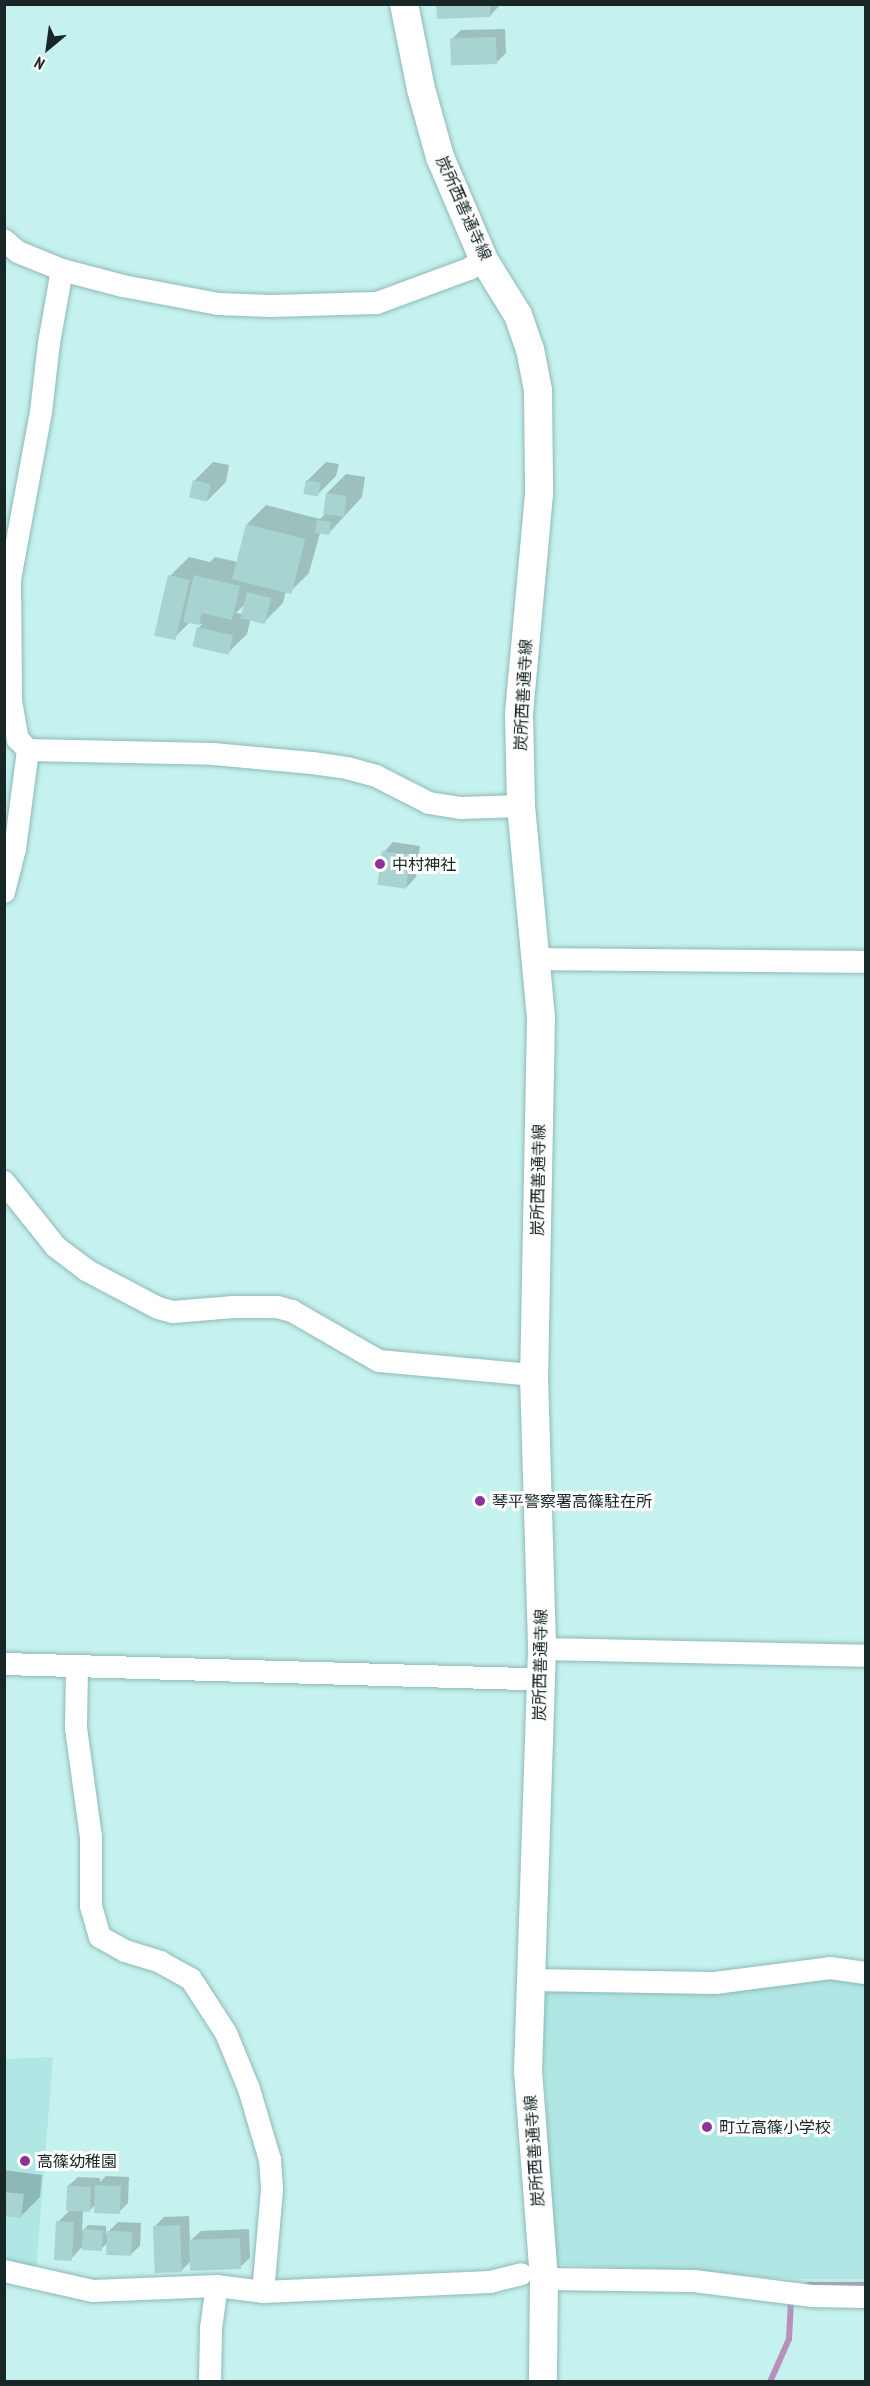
<!DOCTYPE html>
<meta charset="utf-8">
<style>
body{margin:0}
#map{position:relative;width:870px;height:2386px;overflow:hidden;background:#c5f1ee;font-family:"PT Sans Narrow","Noto Sans JP",sans-serif}
div>[style]{position:absolute}
[style*='--x']{left:calc(var(--x)*1px);top:calc(var(--y)*1px);width:calc(var(--w)*1px);rotate:calc(var(--a)*1deg)}
.built>*{inset:0;background:#b0e6e3}
.shadow>*{inset:0;background:#0003}
.stream>*{height:6px;margin:-3px;padding:0 3px;transform-origin:3px;border-radius:3px;background:#b790bd}
.building>*{inset:0;background:#a7d3d0;transform-origin:0 0}
.roads{filter:drop-shadow(0 0 2px #8eb9b7) drop-shadow(0 0 2px #8eb9b7)}
.minor>*{height:22px;margin:-11px;padding:0 11px;transform-origin:11px;border-radius:11px;background:#fff}
.major>*{height:28px;margin:-14px;padding:0 14px;transform-origin:14px;border-radius:14px;background:#fff}
.dots>*{width:16px;height:16px;translate:-50% -50%;box-sizing:border-box;border:3px solid #fff;border-radius:50%}
span{translate:-50% -50%;white-space:nowrap;text-align:center;line-height:1.15;-webkit-text-stroke:6px #fff;paint-order:stroke}
.street-label{font-size:16px;color:#162726}
.poi-label{font-size:16px;color:#162726}
.left{translate:0 -50%;text-align:left}
.frame{position:absolute;inset:0;border:6px solid #162726;pointer-events:none}
.north{position:absolute;left:18px;top:18px;width:60px;height:60px;-webkit-text-stroke:4px #fff;paint-order:stroke;rotate:209deg;font-size:16px;font-weight:700;line-height:24px;text-align:center;color:#162726}
.north::after{content:'';display:block;margin:auto;width:21px;height:27px;background:#162726;clip-path:polygon(50% 0,100% 100%,50% 72%,0 100%)}
</style>
<div id="map">
<div class="built">
<div style="clip-path:polygon(833px 1978px,865px 1982px,865px 2279px,800px 2279px,552px 2264px,542px 1985px)"></div>
<div style="clip-path:polygon(53px 2057px,36px 2270px,5px 2262px,5px 2059px)"></div>
</div>
<div class="shadow">
<div style="clip-path:polygon(438px 4px,499px 4px,499px 6px,490px 16px)"></div>
<div style="clip-path:polygon(505px 29px,506px 53px,496px 63px,451px 40px,461px 30px)"></div>
<div style="clip-path:polygon(213px 462px,229px 465px,226px 482px,207px 501px,194px 481px)"></div>
<div style="clip-path:polygon(326px 462px,339px 464px,336px 476px,317px 495px,307px 481px)"></div>
<div style="clip-path:polygon(evenodd,346px 474px,365px 477px,362px 497px,328px 534px,320px 533px,309px 573px,290px 592px,286px 591px,283px 603px,264px 622px,251px 618px,247px 634px,228px 653px,199px 627px,202px 624px,190px 622px,174px 638px,170px 576px,189px 557px,210px 562px,215px 557px,238px 562px,247px 524px,266px 505px,320px 519px,326px 513px,327px 493px,346px 474px,245px 604px,243px 614px,236px 613px,245px 604px)"></div>
<div style="clip-path:polygon(393px 842px,420px 846px,416px 877px,407px 887px,384px 852px)"></div>
<div style="clip-path:polygon(4px 2170px,42px 2175px,40px 2197px,21px 2216px,4px 2215px)"></div>
<div style="clip-path:polygon(106px 2176px,129px 2177px,128px 2203px,119px 2212px,96px 2204px,89px 2211px,83px 2210px,82px 2231px,88px 2225px,106px 2226px,106px 2234px,118px 2222px,141px 2223px,140px 2246px,130px 2255px,108px 2242px,101px 2249px,81px 2248px,71px 2259px,58px 2222px,70px 2210px,68px 2186px,78px 2177px,100px 2178px,100px 2182px)"></div>
<div style="clip-path:polygon(189px 2216px,190px 2241px,201px 2231px,249px 2229px,250px 2258px,240px 2267px,192px 2260px,181px 2271px,154px 2227px,164px 2217px)"></div>
</div>
<div class="stream">
<div style="--x:808;--y:2285;--w:58;--a:0"></div>
<div style="--x:770;--y:2382;--w:47;--a:-66.2"></div>
<div style="--x:789;--y:2339;--w:38;--a:-87"></div>
</div>
<div class="building">
<div style="clip-path:polygon(436px 4px,490px 4px,490px 17px,437px 19px)"></div>
<div style="left:496px;top:37px;width:27px;height:46px;rotate:88deg"></div>
<div style="left:193px;top:480px;width:18px;height:18px;rotate:13deg"></div>
<div style="left:306px;top:480px;width:15px;height:14px;rotate:11deg"></div>
<div style="left:326px;top:493px;width:21px;height:21px;rotate:8deg"></div>
<div style="left:317px;top:520px;width:14px;height:13px;rotate:8deg"></div>
<div style="left:246px;top:524px;width:61px;height:57px;rotate:14deg"></div>
<div style="left:168px;top:575px;width:22px;height:62px;rotate:13deg"></div>
<div style="clip-path:polygon(194px 575px,240px 586px,232px 620px,202px 613px,199px 625px,183px 622px)"></div>
<div style="left:247px;top:592px;width:25px;height:27px;rotate:14deg"></div>
<div style="left:197px;top:627px;width:37px;height:20px;rotate:13deg"></div>
<div style="left:382px;top:851px;width:29px;height:34px;rotate:8deg"></div>
<div style="left:95px;top:2185px;width:26px;height:28px;rotate:2deg"></div>
<div style="left:67px;top:2186px;width:24px;height:25px;rotate:2deg"></div>
<div style="left:4px;top:2192px;width:20px;height:24px;rotate:6deg"></div>
<div style="left:56px;top:2221px;width:18px;height:39px;rotate:3deg"></div>
<div style="left:180px;top:2225px;width:47px;height:27px;rotate:88deg"></div>
<div style="left:83px;top:2229px;width:20px;height:21px;rotate:3deg"></div>
<div style="left:107px;top:2231px;width:25px;height:24px;rotate:2deg"></div>
<div style="left:240px;top:2238px;width:31px;height:51px;rotate:88deg"></div>
</div>
<div class="roads">
<div class="minor">
<div style="--x:4;--y:240;--w:18;--a:41"></div>
<div style="--x:18;--y:252;--w:48;--a:22.2"></div>
<div style="--x:62;--y:270;--w:63;--a:14.7"></div>
<div style="--x:123;--y:286;--w:97;--a:10.7"></div>
<div style="--x:218;--y:304;--w:53;--a:2.2"></div>
<div style="--x:271;--y:306;--w:106;--a:-1.6"></div>
<div style="--x:377;--y:303;--w:98;--a:-20.3"></div>
<div style="--x:469;--y:269;--w:17;--a:-31"></div>
<div style="--x:62;--y:270;--w:74;--a:100.1"></div>
<div style="--x:49;--y:343;--w:69;--a:96.6"></div>
<div style="--x:41;--y:412;--w:171;--a:100.5"></div>
<div style="--x:10;--y:580;--w:121;--a:89.5"></div>
<div style="--x:11;--y:701;--w:39;--a:80"></div>
<div style="--x:18;--y:739;--w:15;--a:48"></div>
<div style="--x:28;--y:750;--w:185;--a:1.2"></div>
<div style="--x:213;--y:754;--w:99;--a:5.2"></div>
<div style="--x:312;--y:763;--w:35;--a:8"></div>
<div style="--x:347;--y:768;--w:30;--a:15"></div>
<div style="--x:376;--y:776;--w:59;--a:27"></div>
<div style="--x:429;--y:803;--w:31;--a:9"></div>
<div style="--x:460;--y:808;--w:61;--a:-1.9"></div>
<div style="--x:4;--y:892;--w:44;--a:-75.7"></div>
<div style="--x:15;--y:849;--w:100;--a:-82.5"></div>
<div style="--x:535;--y:959;--w:331;--a:0.5"></div>
<div style="--x:4;--y:1182;--w:83;--a:51.3"></div>
<div style="--x:56;--y:1247;--w:38;--a:37"></div>
<div style="--x:86;--y:1270;--w:81;--a:27.8"></div>
<div style="--x:158;--y:1308;--w:16;--a:15"></div>
<div style="--x:173;--y:1312;--w:61;--a:-4.7"></div>
<div style="--x:234;--y:1307;--w:43;--a:0"></div>
<div style="--x:277;--y:1307;--w:16;--a:15"></div>
<div style="--x:292;--y:1311;--w:100;--a:29.9"></div>
<div style="--x:379;--y:1361;--w:156;--a:5.2"></div>
<div style="--x:542;--y:1649;--w:324;--a:1.2"></div>
<div style="--x:4;--y:1664;--w:521;--a:1.65"></div>
<div style="--x:77;--y:1668;--w:60;--a:91"></div>
<div style="--x:76;--y:1728;--w:110;--a:82.2"></div>
<div style="--x:91;--y:1837;--w:69;--a:90"></div>
<div style="--x:91;--y:1906;--w:32;--a:74"></div>
<div style="--x:100;--y:1937;--w:29;--a:29"></div>
<div style="--x:125;--y:1951;--w:37;--a:17"></div>
<div style="--x:160;--y:1962;--w:35;--a:29"></div>
<div style="--x:191;--y:1979;--w:64;--a:57.1"></div>
<div style="--x:226;--y:2033;--w:61;--a:67.7"></div>
<div style="--x:249;--y:2089;--w:74;--a:73.5"></div>
<div style="--x:270;--y:2160;--w:30;--a:86"></div>
<div style="--x:272;--y:2190;--w:102;--a:95"></div>
<div style="--x:530;--y:1980;--w:185;--a:0.9"></div>
<div style="--x:715;--y:1983;--w:116;--a:-7.4"></div>
<div style="--x:830;--y:1968;--w:36;--a:8"></div>
<div style="--x:4;--y:2271;--w:91;--a:12.7"></div>
<div style="--x:93;--y:2291;--w:124;--a:-2.3"></div>
<div style="--x:217;--y:2286;--w:46;--a:7.4"></div>
<div style="--x:263;--y:2292;--w:227;--a:-2.5"></div>
<div style="--x:490;--y:2282;--w:32;--a:-14"></div>
<div style="--x:544;--y:2279;--w:150;--a:0.8"></div>
<div style="--x:694;--y:2281;--w:120;--a:7.2"></div>
<div style="--x:813;--y:2296;--w:53;--a:1.1"></div>
<div style="--x:210;--y:2382;--w:54;--a:-88.9"></div>
<div style="--x:211;--y:2328;--w:42;--a:-81.9"></div>
</div>
<div class="major">
<div style="--x:404;--y:4;--w:87;--a:78.7"></div>
<div style="--x:421;--y:89;--w:71;--a:74.4"></div>
<div style="--x:440;--y:157;--w:112;--a:66.9"></div>
<div style="--x:484;--y:260;--w:65;--a:58.3"></div>
<div style="--x:518;--y:315;--w:36;--a:71"></div>
<div style="--x:530;--y:349;--w:42;--a:79"></div>
<div style="--x:538;--y:390;--w:104;--a:89.4"></div>
<div style="--x:539;--y:494;--w:222;--a:95.2"></div>
<div style="--x:519;--y:715;--w:91;--a:88.7"></div>
<div style="--x:521;--y:806;--w:213;--a:84.6"></div>
<div style="--x:541;--y:1018;--w:357;--a:91.1"></div>
<div style="--x:534;--y:1375;--w:274;--a:88.3"></div>
<div style="--x:542;--y:1649;--w:422;--a:91.9"></div>
<div style="--x:528;--y:2071;--w:209;--a:85.6"></div>
<div style="--x:544;--y:2279;--w:103;--a:90.6"></div>
</div>
</div>
<div class="dots">
<div style="left:380px;top:864px;background:#8d319c"></div>
<div style="left:480px;top:1501px;background:#8d319c"></div>
<div style="left:707px;top:2127px;background:#8d319c"></div>
<div style="left:25px;top:2161px;background:#8d319c"></div>
</div>
<div class="street-label">
<span style="left:464px;top:208px;rotate:66deg">炭所西善通寺線</span>
<span style="left:523px;top:695px;rotate:-87deg">炭所西善通寺線</span>
<span style="left:538px;top:1180px;rotate:-89deg">炭所西善通寺線</span>
<span style="left:540px;top:1665px;rotate:-89deg">炭所西善通寺線</span>
<span style="left:534px;top:2151px;rotate:-94deg">炭所西善通寺線</span>
</div>
<div class="poi-label">
<span class="left" style="left:392px;top:864px">中村神社</span>
<span class="left" style="left:492px;top:1501px">琴平警察署高篠駐在所</span>
<span class="left" style="left:719px;top:2127px">町立高篠小学校</span>
<span class="left" style="left:37px;top:2161px">高篠幼稚園</span>
</div>
<div class="frame"></div>
<div class="north">N</div>
</div>
